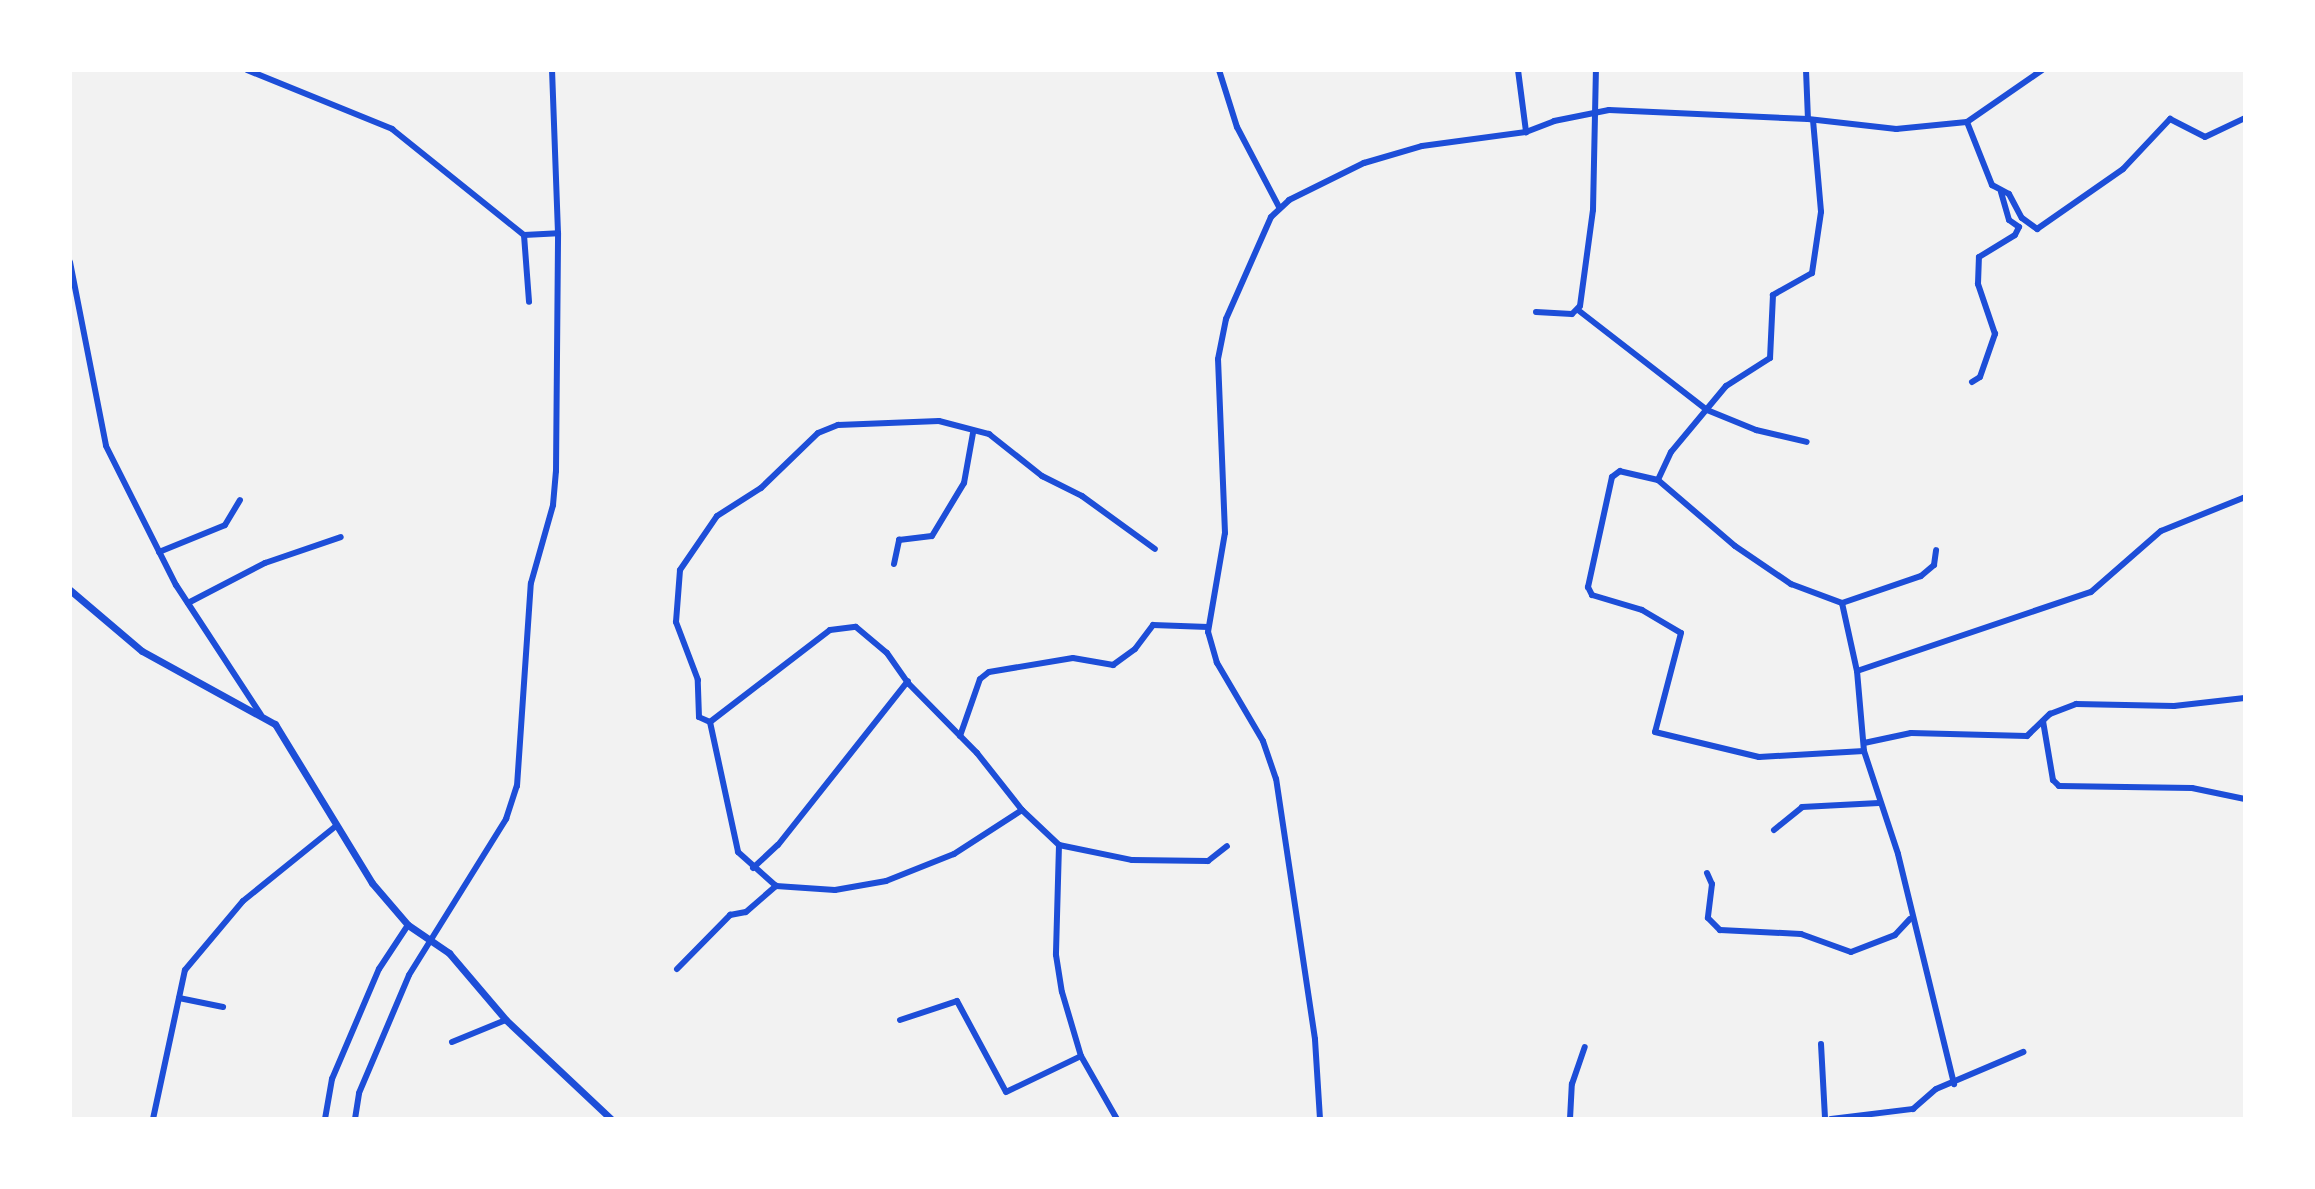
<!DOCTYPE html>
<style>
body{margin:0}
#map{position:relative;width:2315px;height:1189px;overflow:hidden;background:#f2f2f2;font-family:Rubik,sans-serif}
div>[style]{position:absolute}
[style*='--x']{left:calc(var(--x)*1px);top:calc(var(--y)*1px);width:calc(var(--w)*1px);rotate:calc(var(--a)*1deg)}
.minor>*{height:6px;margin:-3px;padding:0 3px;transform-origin:3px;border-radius:3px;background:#1d4ed8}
.tertiary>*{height:7px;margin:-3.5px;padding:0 3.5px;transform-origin:3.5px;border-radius:3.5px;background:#1d4ed8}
span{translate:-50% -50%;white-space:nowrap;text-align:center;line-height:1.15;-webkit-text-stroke:8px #fff;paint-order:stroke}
.frame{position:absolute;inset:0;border:72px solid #fff;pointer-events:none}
</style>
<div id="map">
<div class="minor">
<div style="--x:247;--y:70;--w:157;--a:22.1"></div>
<div style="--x:392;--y:129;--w:169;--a:38.8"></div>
<div style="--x:524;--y:235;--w:34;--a:-3"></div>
<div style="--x:1219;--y:70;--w:60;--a:72.5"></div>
<div style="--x:1237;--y:127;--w:90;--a:62.3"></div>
<div style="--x:1518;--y:70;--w:63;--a:82.6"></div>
<div style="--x:1806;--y:70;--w:49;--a:87.7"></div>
<div style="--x:1813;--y:120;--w:92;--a:85"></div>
<div style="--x:1821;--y:212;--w:62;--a:98.4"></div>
<div style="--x:1812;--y:273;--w:45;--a:150.6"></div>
<div style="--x:1773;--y:295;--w:63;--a:92.7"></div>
<div style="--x:1770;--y:358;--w:52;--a:147.5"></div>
<div style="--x:1726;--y:386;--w:86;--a:129.8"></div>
<div style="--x:1671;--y:452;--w:31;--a:115"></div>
<div style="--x:1658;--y:480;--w:101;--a:40.6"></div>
<div style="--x:1735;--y:546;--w:68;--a:34.2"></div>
<div style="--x:1791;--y:584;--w:54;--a:20.4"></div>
<div style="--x:1842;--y:603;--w:83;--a:-18.9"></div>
<div style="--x:1921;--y:576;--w:17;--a:-40"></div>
<div style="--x:1934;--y:565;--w:15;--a:-82"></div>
<div style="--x:1967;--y:122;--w:68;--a:68.4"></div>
<div style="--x:1992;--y:185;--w:19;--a:28"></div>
<div style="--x:2009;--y:194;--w:27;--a:62"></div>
<div style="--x:2022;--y:218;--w:19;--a:36"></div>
<div style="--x:2037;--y:229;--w:105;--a:-34.9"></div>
<div style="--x:2123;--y:169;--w:69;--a:-46.8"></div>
<div style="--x:2170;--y:119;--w:39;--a:27"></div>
<div style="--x:2205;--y:137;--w:44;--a:-25.4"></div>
<div style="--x:524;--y:235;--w:67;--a:85.7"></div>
<div style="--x:70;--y:262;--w:187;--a:78.9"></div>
<div style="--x:106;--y:446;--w:156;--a:63.3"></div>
<div style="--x:176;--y:585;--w:155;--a:56.8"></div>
<div style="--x:1578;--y:310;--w:163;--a:37.8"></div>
<div style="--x:1707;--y:410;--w:53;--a:22.2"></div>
<div style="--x:1756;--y:430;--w:52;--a:13.2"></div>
<div style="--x:1536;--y:312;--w:36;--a:3"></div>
<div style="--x:1572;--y:314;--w:11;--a:-45"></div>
<div style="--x:1580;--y:306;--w:97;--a:-82.3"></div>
<div style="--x:1593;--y:210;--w:140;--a:-88.8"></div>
<div style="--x:1972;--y:382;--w:9;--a:-32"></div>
<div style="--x:1980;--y:377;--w:46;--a:-70.8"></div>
<div style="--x:1995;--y:334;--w:53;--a:-108.8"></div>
<div style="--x:1978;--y:284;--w:27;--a:-88"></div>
<div style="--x:1979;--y:257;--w:42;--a:-31.4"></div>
<div style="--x:2015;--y:235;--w:9;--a:-63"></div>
<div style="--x:2019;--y:227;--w:12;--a:-145"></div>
<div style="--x:2009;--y:220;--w:29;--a:-106"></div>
<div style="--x:1658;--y:480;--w:39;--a:-167"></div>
<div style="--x:1620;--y:471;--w:10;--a:143"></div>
<div style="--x:1612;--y:477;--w:113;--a:102.3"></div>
<div style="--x:1588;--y:587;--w:9;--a:63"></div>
<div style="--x:1592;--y:595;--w:52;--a:16.7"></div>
<div style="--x:1642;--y:610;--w:45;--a:30.5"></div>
<div style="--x:1681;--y:633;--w:102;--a:104.7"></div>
<div style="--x:1655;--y:732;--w:107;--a:13.5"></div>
<div style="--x:1759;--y:757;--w:105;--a:-3.3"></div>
<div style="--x:159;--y:552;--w:71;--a:-22.2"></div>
<div style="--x:225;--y:525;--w:29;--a:-59"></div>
<div style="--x:894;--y:564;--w:25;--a:-78"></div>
<div style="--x:899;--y:540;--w:33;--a:-7"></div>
<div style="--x:932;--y:536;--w:62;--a:-58.9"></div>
<div style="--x:964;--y:483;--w:51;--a:-79.8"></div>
<div style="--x:188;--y:603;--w:87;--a:-27.5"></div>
<div style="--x:265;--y:563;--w:80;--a:-18.9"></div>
<div style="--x:1842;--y:603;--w:70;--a:77.6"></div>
<div style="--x:1857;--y:671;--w:80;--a:85"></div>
<div style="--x:1864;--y:751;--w:108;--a:71.7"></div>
<div style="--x:1898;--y:854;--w:237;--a:76.3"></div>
<div style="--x:1857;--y:671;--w:247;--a:-18.7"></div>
<div style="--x:2091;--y:592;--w:93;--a:-41.1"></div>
<div style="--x:2161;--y:531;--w:91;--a:-22"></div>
<div style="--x:2043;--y:721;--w:60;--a:80.4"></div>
<div style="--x:2053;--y:780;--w:8;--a:45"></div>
<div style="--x:2059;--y:786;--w:133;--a:0.9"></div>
<div style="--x:2192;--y:788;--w:54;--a:11.7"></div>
<div style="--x:710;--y:722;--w:12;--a:-156"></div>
<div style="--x:699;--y:717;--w:37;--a:-92"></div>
<div style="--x:698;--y:680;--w:62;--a:-110.8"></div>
<div style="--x:676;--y:622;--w:52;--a:-85.6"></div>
<div style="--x:680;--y:570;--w:65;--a:-55.6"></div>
<div style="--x:717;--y:516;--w:52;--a:-32.5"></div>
<div style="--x:761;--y:488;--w:79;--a:-44"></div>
<div style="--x:818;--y:433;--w:22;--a:-22"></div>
<div style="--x:838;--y:425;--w:101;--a:-2.3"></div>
<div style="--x:939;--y:421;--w:52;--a:14.6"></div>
<div style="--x:989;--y:434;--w:68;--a:38.4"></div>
<div style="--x:1042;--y:476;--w:45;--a:26.6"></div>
<div style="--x:1082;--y:496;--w:90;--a:36"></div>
<div style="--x:710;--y:722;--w:133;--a:77.8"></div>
<div style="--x:738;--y:852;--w:51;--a:41.8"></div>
<div style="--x:776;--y:886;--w:59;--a:3.9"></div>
<div style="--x:835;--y:890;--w:52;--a:-10"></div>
<div style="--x:886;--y:881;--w:73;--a:-21.7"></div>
<div style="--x:954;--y:854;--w:81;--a:-32.9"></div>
<div style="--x:1022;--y:810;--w:51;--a:43.4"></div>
<div style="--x:1059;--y:845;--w:75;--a:11.6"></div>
<div style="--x:1132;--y:860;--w:76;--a:0.8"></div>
<div style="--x:1208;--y:861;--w:24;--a:-38"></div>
<div style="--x:710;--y:722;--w:151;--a:-37.5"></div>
<div style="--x:830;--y:630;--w:26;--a:-7"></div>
<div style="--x:856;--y:627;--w:40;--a:40"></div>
<div style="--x:887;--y:653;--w:38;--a:55"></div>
<div style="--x:909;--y:684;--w:97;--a:45.4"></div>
<div style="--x:977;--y:753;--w:73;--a:51.7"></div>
<div style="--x:960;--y:736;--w:60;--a:-70.7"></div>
<div style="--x:980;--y:679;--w:11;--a:-38"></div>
<div style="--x:989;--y:672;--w:85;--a:-9.5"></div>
<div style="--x:1073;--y:658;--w:41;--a:9.9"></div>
<div style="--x:1113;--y:665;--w:27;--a:-36"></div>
<div style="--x:1135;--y:649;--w:30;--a:-53"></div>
<div style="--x:1153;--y:625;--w:55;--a:2.1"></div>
<div style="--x:1864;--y:743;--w:48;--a:-12"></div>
<div style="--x:1911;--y:733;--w:116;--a:1.5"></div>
<div style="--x:2027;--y:736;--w:32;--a:-44"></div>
<div style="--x:2050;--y:714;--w:28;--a:-21"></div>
<div style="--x:2076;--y:704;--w:98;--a:1.2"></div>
<div style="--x:2174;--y:706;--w:71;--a:-6.4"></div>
<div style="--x:1774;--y:830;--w:36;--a:-39"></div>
<div style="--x:1802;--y:807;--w:77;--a:-3"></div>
<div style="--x:1059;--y:845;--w:110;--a:91.6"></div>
<div style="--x:1056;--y:955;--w:37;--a:81"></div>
<div style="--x:1062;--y:992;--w:67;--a:73.5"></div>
<div style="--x:1081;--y:1056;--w:73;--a:60.3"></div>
<div style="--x:753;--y:868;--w:34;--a:-43"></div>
<div style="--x:778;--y:845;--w:209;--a:-51.6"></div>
<div style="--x:1707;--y:873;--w:12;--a:66"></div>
<div style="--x:1712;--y:884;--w:34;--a:97"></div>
<div style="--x:1708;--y:918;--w:17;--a:45"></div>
<div style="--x:1720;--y:930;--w:81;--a:2.8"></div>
<div style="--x:1801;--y:934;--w:53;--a:19.8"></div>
<div style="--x:1851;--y:952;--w:47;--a:-21.1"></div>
<div style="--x:1895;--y:935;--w:22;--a:-47"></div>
<div style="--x:677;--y:969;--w:76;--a:-45.5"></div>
<div style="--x:730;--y:915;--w:16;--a:-11"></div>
<div style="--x:746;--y:912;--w:40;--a:-41"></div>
<div style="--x:179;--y:998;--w:45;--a:11.6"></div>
<div style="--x:900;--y:1020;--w:60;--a:-18.4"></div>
<div style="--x:957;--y:1001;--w:103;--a:61.7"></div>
<div style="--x:1006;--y:1092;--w:83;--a:-25.6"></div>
<div style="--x:452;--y:1042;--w:58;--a:-22.2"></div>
<div style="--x:1821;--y:1044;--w:75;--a:86.9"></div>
<div style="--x:153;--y:1119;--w:152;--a:-77.9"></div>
<div style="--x:185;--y:970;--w:90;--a:-50"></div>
<div style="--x:243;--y:901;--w:119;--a:-38.9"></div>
<div style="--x:325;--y:1119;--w:41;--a:-80.1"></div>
<div style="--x:332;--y:1079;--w:120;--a:-66.9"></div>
<div style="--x:379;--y:969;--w:53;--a:-56.6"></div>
<div style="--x:355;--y:1119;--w:26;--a:-81"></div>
<div style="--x:359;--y:1093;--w:128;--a:-67"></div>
<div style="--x:409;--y:975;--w:184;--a:-58.1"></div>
<div style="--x:506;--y:819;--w:35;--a:-72"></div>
<div style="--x:517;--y:786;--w:203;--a:-86.1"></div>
<div style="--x:531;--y:583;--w:81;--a:-74.2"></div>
<div style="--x:553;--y:505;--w:34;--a:-85"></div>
<div style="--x:556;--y:471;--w:238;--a:-89.5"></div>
<div style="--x:558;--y:233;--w:163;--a:-92.1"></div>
<div style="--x:1320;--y:1119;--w:80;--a:-93.6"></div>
<div style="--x:1315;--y:1039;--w:263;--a:-98.5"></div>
<div style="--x:1276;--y:779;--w:40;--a:-108.9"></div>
<div style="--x:1263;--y:741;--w:91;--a:-120.5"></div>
<div style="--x:1217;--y:663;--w:32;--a:-106"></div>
<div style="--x:1208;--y:632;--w:100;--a:-80.3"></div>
<div style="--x:1225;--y:533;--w:174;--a:-92.3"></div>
<div style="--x:1218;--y:359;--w:41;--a:-78.7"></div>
<div style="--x:1226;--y:319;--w:111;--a:-66.2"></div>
<div style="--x:1271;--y:217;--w:25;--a:-43"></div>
<div style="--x:1289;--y:200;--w:84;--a:-26.3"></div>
<div style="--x:1364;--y:163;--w:60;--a:-16.3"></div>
<div style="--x:1422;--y:146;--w:105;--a:-7.7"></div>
<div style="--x:1526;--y:132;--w:30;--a:-21"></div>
<div style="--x:1554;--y:121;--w:56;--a:-11.3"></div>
<div style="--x:1609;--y:110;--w:199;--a:2.6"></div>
<div style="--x:1808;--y:119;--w:89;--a:6.5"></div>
<div style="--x:1896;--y:129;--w:71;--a:-5.6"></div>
<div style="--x:1967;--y:122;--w:91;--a:-34.7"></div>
<div style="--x:1570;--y:1119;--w:35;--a:-87"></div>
<div style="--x:1572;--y:1084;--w:39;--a:-71"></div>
<div style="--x:1831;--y:1119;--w:83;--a:-7"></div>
<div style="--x:1913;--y:1109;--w:30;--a:-41"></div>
<div style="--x:1936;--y:1089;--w:95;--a:-23"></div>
</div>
<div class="tertiary">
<div style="--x:70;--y:590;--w:94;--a:40.3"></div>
<div style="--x:142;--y:651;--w:152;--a:28.8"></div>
<div style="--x:275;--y:724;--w:186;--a:58.6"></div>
<div style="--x:372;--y:883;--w:55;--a:49.4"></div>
<div style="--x:408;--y:925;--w:50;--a:34.3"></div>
<div style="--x:449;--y:953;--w:88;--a:49.6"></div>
<div style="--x:506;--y:1020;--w:144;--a:43.3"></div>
</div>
<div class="frame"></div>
</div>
